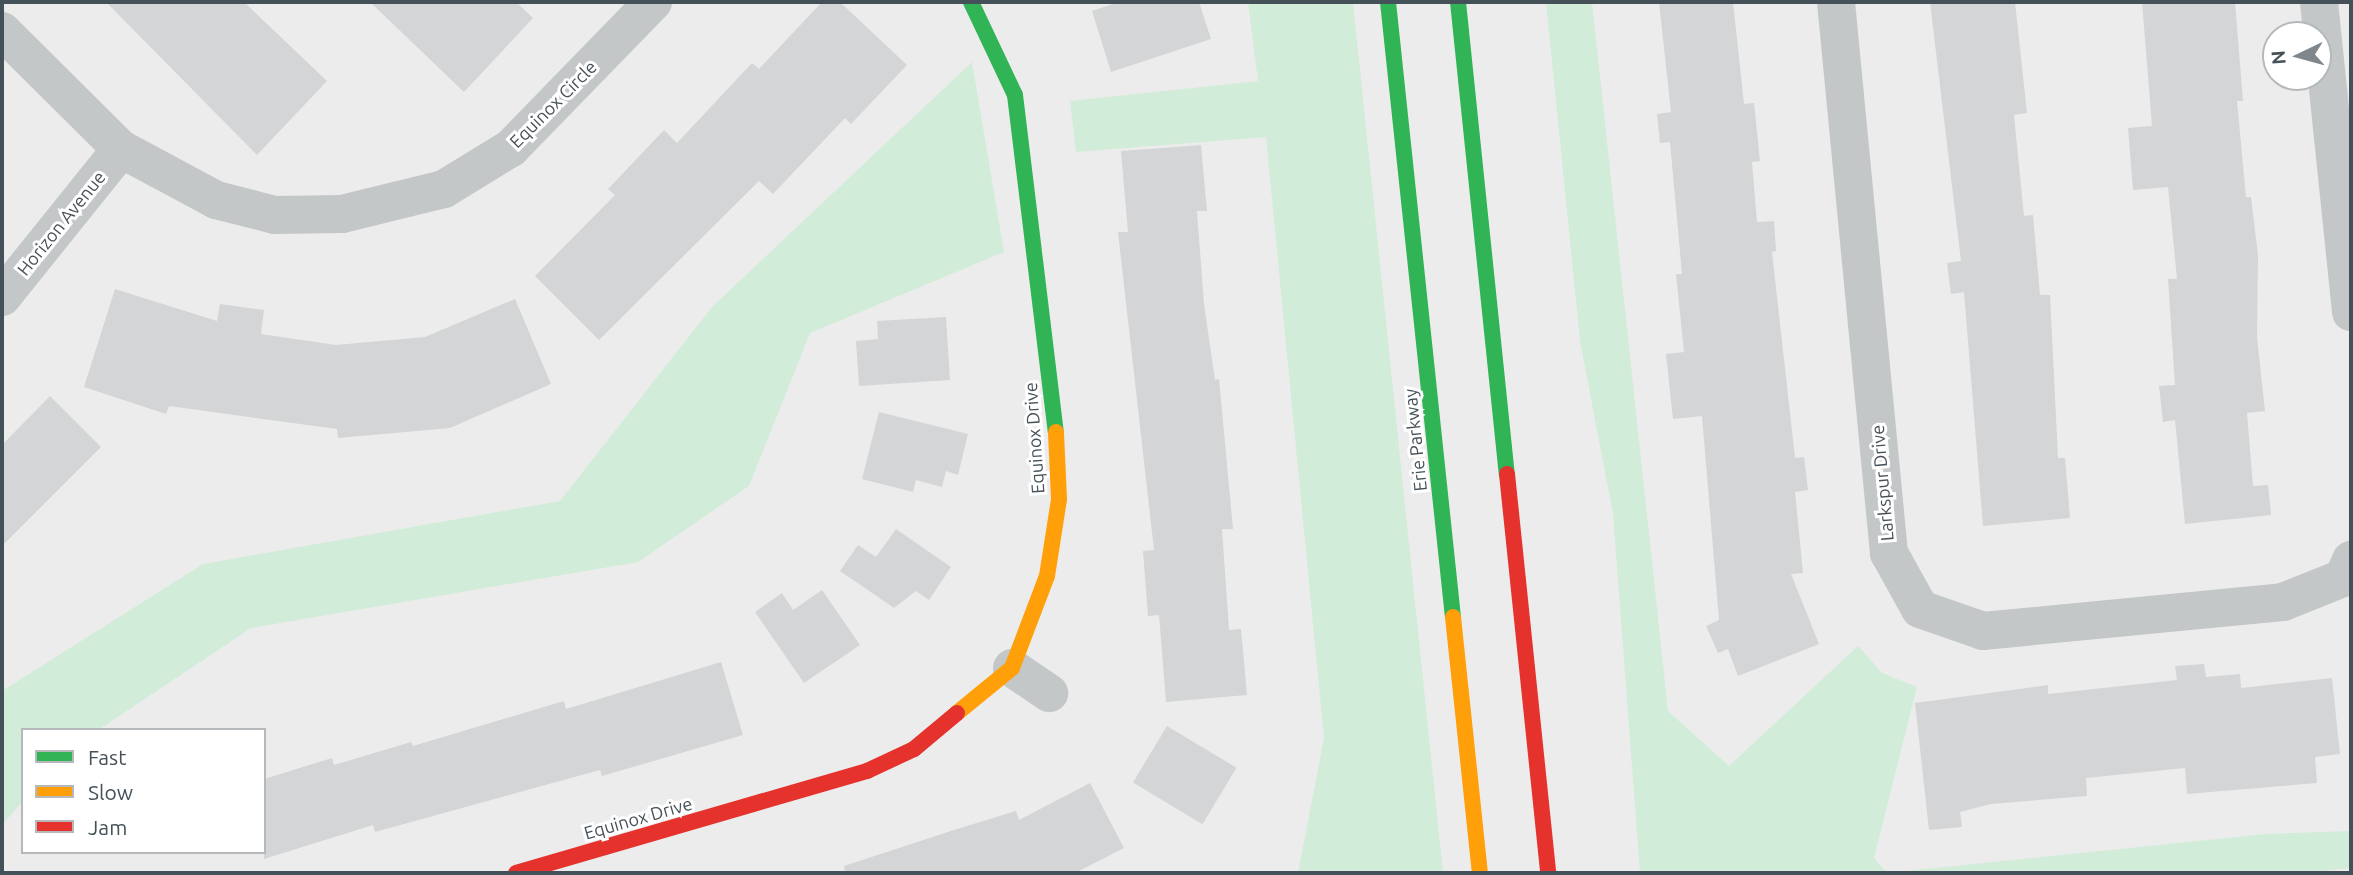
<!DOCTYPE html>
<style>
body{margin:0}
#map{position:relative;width:2353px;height:875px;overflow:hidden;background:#edecec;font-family:Ubuntu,sans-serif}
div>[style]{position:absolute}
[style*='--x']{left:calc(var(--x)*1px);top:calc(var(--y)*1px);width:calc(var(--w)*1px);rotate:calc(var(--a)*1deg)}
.green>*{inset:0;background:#d1ecd8}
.building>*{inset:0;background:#d4d5d6;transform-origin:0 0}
.street>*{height:38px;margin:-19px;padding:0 19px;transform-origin:19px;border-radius:19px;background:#c4c7c8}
.fast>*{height:16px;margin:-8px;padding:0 8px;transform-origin:8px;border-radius:8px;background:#30b455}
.slow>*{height:16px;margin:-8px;padding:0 8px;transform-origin:8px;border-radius:8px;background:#ff9f0a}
.jam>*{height:16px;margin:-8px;padding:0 8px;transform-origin:8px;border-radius:8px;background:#e5322d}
span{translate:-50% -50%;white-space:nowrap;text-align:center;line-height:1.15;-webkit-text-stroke:6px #fff;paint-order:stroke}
.street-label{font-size:18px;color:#455158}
.frame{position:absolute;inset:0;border:4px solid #455158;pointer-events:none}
.legend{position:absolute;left:21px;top:728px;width:245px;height:126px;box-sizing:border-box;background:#fff;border:2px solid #b5b9bc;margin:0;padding:9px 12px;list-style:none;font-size:21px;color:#455158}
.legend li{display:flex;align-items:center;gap:14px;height:35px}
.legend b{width:35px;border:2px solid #b5b9bc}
.north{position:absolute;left:2262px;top:21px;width:70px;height:70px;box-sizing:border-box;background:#fff;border:2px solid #b5b9bc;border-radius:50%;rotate:265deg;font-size:19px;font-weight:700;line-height:28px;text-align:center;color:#455158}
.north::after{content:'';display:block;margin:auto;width:24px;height:32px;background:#80878c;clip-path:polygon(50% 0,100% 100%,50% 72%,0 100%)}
</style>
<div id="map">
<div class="green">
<div style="clip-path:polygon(1248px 2px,1353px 2px,1443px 873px,1298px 873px,1324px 738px,1266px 137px,1076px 152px,1070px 101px,1258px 81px)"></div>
<div style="clip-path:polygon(1546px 2px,1592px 2px,1668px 711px,1729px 766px,1858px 646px,1882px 673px,1917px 687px,1874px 858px,1887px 873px,2266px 834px,2351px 831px,2351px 868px,2301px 873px,1640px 873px,1613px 514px,1580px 341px)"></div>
<div style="clip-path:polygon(972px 62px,1004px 252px,810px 333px,749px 486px,638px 562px,251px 628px,98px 730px,23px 730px,23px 801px,2px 825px,2px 691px,203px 564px,560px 501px,712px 307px)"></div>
</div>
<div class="building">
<div style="clip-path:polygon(106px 2px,244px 2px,327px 81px,257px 155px)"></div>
<div style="clip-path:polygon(370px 2px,516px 2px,533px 18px,464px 92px)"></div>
<div style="clip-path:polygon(822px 2px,840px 2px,907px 65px,851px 124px,845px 118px,773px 194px,759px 181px,599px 340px,535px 276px,615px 195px,608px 189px,664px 130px,677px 143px,752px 63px,759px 69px)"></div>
<div style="clip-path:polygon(1119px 2px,1199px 2px,1211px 39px,1111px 72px,1092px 11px)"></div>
<div style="clip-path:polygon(1659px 2px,1733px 2px,1744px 104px,1754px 103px,1760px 161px,1752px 162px,1757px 222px,1774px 221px,1776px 251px,1772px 252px,1795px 458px,1804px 457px,1808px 490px,1795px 492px,1803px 573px,1791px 574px,1819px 644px,1738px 676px,1728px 649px,1718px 653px,1706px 626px,1719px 620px,1702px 416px,1673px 419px,1666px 354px,1684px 352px,1676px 274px,1682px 274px,1670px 142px,1660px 143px,1657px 114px,1671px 112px)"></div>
<div style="clip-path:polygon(1930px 2px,2015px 2px,2027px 113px,2014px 115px,2024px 216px,2033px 215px,2040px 295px,2050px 295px,2058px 458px,2065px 458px,2070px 518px,1983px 526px,1964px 292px,1951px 294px,1947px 263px,1961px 261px)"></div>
<div style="clip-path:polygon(2142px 2px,2235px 2px,2243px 101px,2237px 101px,2246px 197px,2251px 197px,2258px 255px,2257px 337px,2265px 411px,2247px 413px,2253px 486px,2268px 485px,2271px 515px,2185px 524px,2175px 420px,2163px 422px,2159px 386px,2175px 385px,2168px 279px,2177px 279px,2168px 187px,2133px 190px,2128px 128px,2152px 126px)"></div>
<div style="clip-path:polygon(1201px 145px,1207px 211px,1197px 211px,1204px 304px,1215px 380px,1219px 379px,1233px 529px,1222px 529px,1229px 630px,1241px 629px,1247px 695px,1166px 702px,1159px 615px,1148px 616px,1143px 551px,1154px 550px,1118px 232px,1128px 232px,1121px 151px)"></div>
<div style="clip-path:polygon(115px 289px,217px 321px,220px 304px,264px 310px,261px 334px,336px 345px,425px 337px,515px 299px,551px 384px,450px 428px,338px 438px,337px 429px,169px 406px,166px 414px,84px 387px)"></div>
<div style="clip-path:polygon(946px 317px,950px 380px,859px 386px,856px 341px,878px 339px,877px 321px)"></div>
<div style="clip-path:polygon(50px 396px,101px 447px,2px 546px,2px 445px)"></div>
<div style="clip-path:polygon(879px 412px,968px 434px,958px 475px,946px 471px,942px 487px,916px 480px,913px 492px,862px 479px)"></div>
<div style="clip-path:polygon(896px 529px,951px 567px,929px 600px,916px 591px,894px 608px,840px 571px,858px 545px,876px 557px)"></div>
<div style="clip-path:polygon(822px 590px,860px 645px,804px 683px,755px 612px,782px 593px,793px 610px)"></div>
<div style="clip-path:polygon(721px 662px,743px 735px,602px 776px,600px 770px,375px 832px,373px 825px,264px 859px,264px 779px,332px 758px,334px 765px,411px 742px,413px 746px,564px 701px,566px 709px)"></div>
<div style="clip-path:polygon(2204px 664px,2206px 677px,2240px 674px,2241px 688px,2332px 678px,2340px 754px,2315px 757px,2317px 783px,2187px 794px,2185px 768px,2086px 778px,2087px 796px,1991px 804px,1960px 812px,1962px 827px,1929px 830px,1915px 703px,2048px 685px,2048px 694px,2177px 680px,2175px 666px)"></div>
<div style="left:1167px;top:726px;width:81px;height:66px;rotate:31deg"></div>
<div style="clip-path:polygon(1090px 783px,1124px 848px,1075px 873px,845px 873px,844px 866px,957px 829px,1016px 811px,1019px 820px)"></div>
</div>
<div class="street">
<div style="--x:1836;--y:2;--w:554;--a:84.51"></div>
<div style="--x:1889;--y:553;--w:64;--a:61"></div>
<div style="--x:1920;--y:609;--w:67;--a:19.2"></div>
<div style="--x:1983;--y:631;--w:301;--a:-5.5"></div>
<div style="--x:2283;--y:602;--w:65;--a:-21.8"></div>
<div style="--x:2343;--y:578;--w:20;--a:-66"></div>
<div style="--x:2319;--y:2;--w:312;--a:84.1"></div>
<div style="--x:2;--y:31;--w:168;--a:44.8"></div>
<div style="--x:121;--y:149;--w:108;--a:28.2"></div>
<div style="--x:216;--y:200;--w:61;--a:14.3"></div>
<div style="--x:275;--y:215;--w:67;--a:-0.9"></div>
<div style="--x:342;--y:214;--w:105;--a:-13.8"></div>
<div style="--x:444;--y:189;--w:79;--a:-31.5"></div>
<div style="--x:511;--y:148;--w:204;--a:-45.8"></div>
<div style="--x:2;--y:297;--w:190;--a:-51.2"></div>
<div style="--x:1012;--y:668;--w:45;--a:34"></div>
</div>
<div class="fast">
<div style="--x:971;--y:2;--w:103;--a:64.7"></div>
<div style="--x:1015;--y:95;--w:339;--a:83.1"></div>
<div style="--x:1388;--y:2;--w:618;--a:83.97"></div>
<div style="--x:1458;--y:2;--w:475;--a:84.1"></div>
</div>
<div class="slow">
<div style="--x:1453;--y:617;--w:257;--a:84"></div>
<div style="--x:957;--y:713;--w:71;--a:-39.3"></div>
<div style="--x:1012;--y:668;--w:98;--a:-69.2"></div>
<div style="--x:1047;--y:576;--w:78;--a:-81.1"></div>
<div style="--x:1059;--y:499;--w:67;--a:-92.6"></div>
</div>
<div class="jam">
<div style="--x:1507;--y:474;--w:401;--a:84.1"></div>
<div style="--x:516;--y:873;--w:366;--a:-16.2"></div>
<div style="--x:867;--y:771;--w:52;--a:-25.1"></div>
<div style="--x:914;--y:749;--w:56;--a:-39.9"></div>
</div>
<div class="street-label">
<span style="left:553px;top:104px;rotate:-45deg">Equinox Circle</span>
<span style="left:61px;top:223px;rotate:-51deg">Horizon Avenue</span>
<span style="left:1034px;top:438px;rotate:-94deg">Equinox Drive</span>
<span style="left:1415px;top:440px;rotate:-96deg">Erie Parkway</span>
<span style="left:1882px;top:483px;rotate:-95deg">Larkspur Drive</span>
<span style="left:638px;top:818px;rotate:-16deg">Equinox Drive</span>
</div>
<div class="frame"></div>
<ul class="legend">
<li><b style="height:9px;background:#30b455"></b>Fast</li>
<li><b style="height:9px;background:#ff9f0a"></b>Slow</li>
<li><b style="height:9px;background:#e5322d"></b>Jam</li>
</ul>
<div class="north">N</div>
</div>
